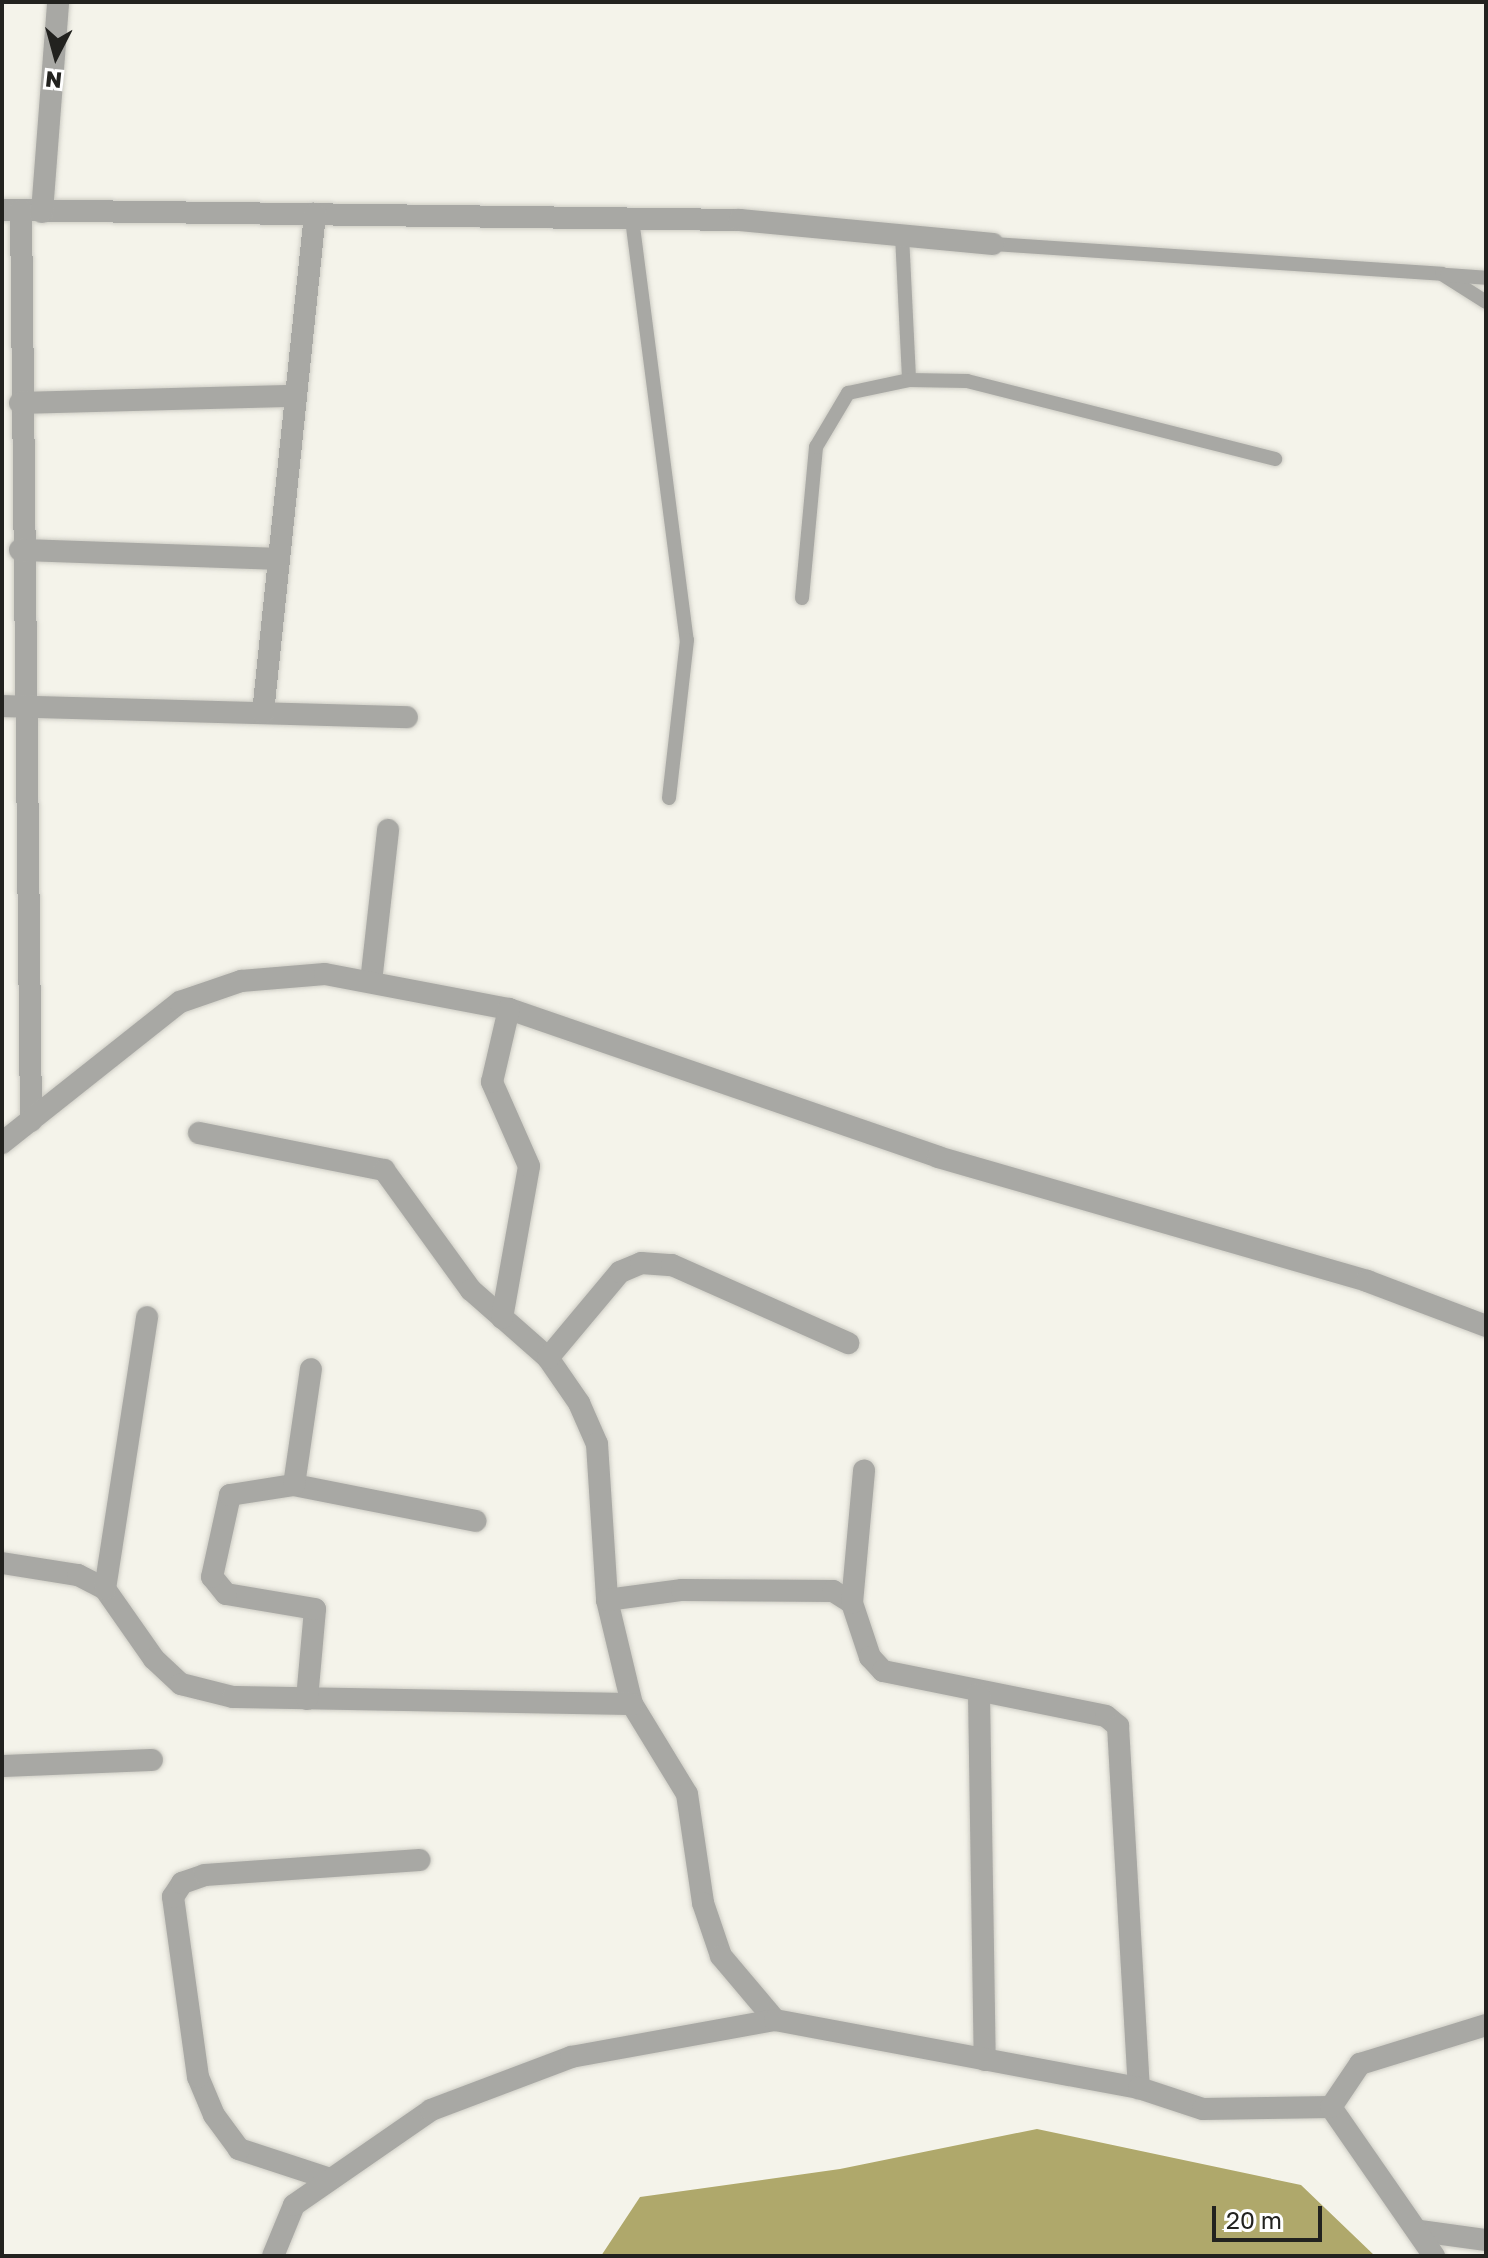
<!DOCTYPE html>
<style>
body{margin:0}
#map{position:relative;width:1488px;height:2258px;overflow:hidden;background:#f4f3ea;font-family:"Golos Text",sans-serif}
div>[style]{position:absolute}
[style*='--x']{left:calc(var(--x)*1px);top:calc(var(--y)*1px);width:calc(var(--w)*1px);rotate:calc(var(--a)*1deg)}
.water>*{inset:0;background:#afa86b}
.roads{filter:drop-shadow(0 0 2px #cecdc5) drop-shadow(0 0 2px #cecdc5)}
.service>*{height:14px;margin:-7px;padding:0 7px;transform-origin:7px;border-radius:7px;background:#a8a8a4}
.minor>*{height:22px;margin:-11px;padding:0 11px;transform-origin:11px;border-radius:11px;background:#a8a8a4}
.tertiary>*{height:22px;margin:-11px;padding:0 11px;transform-origin:11px;border-radius:11px;background:#a8a8a4}
span{translate:-50% -50%;white-space:nowrap;text-align:center;line-height:1.15;-webkit-text-stroke:6px #fff;paint-order:stroke}
.frame{position:absolute;inset:0;border:4px solid #22221f;pointer-events:none}
.north{position:absolute;left:16px;top:16px;width:80px;height:80px;-webkit-text-stroke:6px #fff;paint-order:stroke;rotate:186deg;font-size:22px;font-weight:700;line-height:32px;text-align:center;color:#22221f}
.north::after{content:'';display:block;margin:auto;width:28px;height:36px;background:#22221f;clip-path:polygon(50% 0,100% 100%,50% 72%,0 100%)}
.scale{position:absolute;left:1212px;top:2206px;width:110px;height:36px;box-sizing:border-box;border:4px solid #22221f;border-top:0;padding-left:10px;font-size:24px;line-height:28px;white-space:nowrap;color:#22221f;-webkit-text-stroke:6px #fff;paint-order:stroke}
</style>
<div id="map">
<div class="water">
<div style="clip-path:polygon(1037px 2129px,1301px 2185px,1375px 2256px,601px 2256px,640px 2197px,840px 2169px)"></div>
</div>
<div class="roads">
<div class="service">
<div style="--x:632;--y:219;--w:425;--a:82.6"></div>
<div style="--x:687;--y:640;--w:159;--a:96.5"></div>
<div style="--x:902;--y:235;--w:145;--a:87.2"></div>
<div style="--x:993;--y:244;--w:450;--a:3.8"></div>
<div style="--x:1442;--y:274;--w:52;--a:32.5"></div>
<div style="--x:1447;--y:275;--w:39;--a:4"></div>
<div style="--x:802;--y:598;--w:152;--a:-84.7"></div>
<div style="--x:816;--y:447;--w:63;--a:-59.3"></div>
<div style="--x:848;--y:393;--w:62;--a:-12"></div>
<div style="--x:909;--y:380;--w:58;--a:1"></div>
<div style="--x:967;--y:381;--w:318;--a:14.2"></div>
</div>
<div class="minor">
<div style="--x:2;--y:210;--w:738;--a:0.78"></div>
<div style="--x:740;--y:220;--w:254;--a:5.4"></div>
<div style="--x:21;--y:210;--w:911;--a:89.37"></div>
<div style="--x:42;--y:212;--w:211;--a:-85.6"></div>
<div style="--x:20;--y:403;--w:275;--a:-1.5"></div>
<div style="--x:20;--y:550;--w:257;--a:2"></div>
<div style="--x:2;--y:706;--w:405;--a:1.6"></div>
<div style="--x:263;--y:713;--w:502;--a:-84.05"></div>
<div style="--x:371;--y:982;--w:153;--a:-83.6"></div>
<div style="--x:199;--y:1133;--w:189;--a:11.3"></div>
<div style="--x:384;--y:1170;--w:148;--a:54.1"></div>
<div style="--x:471;--y:1290;--w:103;--a:41.4"></div>
<div style="--x:548;--y:1358;--w:55;--a:55.4"></div>
<div style="--x:579;--y:1403;--w:45;--a:66.3"></div>
<div style="--x:597;--y:1444;--w:156;--a:86.3"></div>
<div style="--x:607;--y:1600;--w:107;--a:76.5"></div>
<div style="--x:632;--y:1704;--w:105;--a:58.6"></div>
<div style="--x:687;--y:1794;--w:110;--a:81.6"></div>
<div style="--x:703;--y:1903;--w:56;--a:71.2"></div>
<div style="--x:721;--y:1956;--w:84;--a:49.8"></div>
<div style="--x:2;--y:1143;--w:227;--a:-38.4"></div>
<div style="--x:180;--y:1002;--w:65;--a:-19"></div>
<div style="--x:241;--y:981;--w:84;--a:-4.8"></div>
<div style="--x:325;--y:974;--w:187;--a:10.8"></div>
<div style="--x:509;--y:1009;--w:454;--a:19"></div>
<div style="--x:938;--y:1157;--w:447;--a:16.1"></div>
<div style="--x:1367;--y:1281;--w:127;--a:20.7"></div>
<div style="--x:502;--y:1318;--w:154;--a:-79.9"></div>
<div style="--x:529;--y:1166;--w:92;--a:-113.8"></div>
<div style="--x:492;--y:1082;--w:75;--a:-76.9"></div>
<div style="--x:548;--y:1358;--w:112;--a:-50.1"></div>
<div style="--x:620;--y:1272;--w:23;--a:-23"></div>
<div style="--x:641;--y:1263;--w:31;--a:4"></div>
<div style="--x:672;--y:1265;--w:193;--a:23.9"></div>
<div style="--x:294;--y:1485;--w:185;--a:11.2"></div>
<div style="--x:2;--y:1563;--w:77;--a:9"></div>
<div style="--x:78;--y:1575;--w:30;--a:27"></div>
<div style="--x:105;--y:1589;--w:85;--a:55"></div>
<div style="--x:154;--y:1659;--w:37;--a:43"></div>
<div style="--x:181;--y:1684;--w:54;--a:14"></div>
<div style="--x:233;--y:1697;--w:399;--a:1"></div>
<div style="--x:105;--y:1589;--w:275;--a:-81.2"></div>
<div style="--x:607;--y:1600;--w:76;--a:-7.6"></div>
<div style="--x:682;--y:1590;--w:151;--a:0.4"></div>
<div style="--x:833;--y:1591;--w:22;--a:32"></div>
<div style="--x:852;--y:1603;--w:57;--a:71.6"></div>
<div style="--x:870;--y:1657;--w:19;--a:47"></div>
<div style="--x:883;--y:1671;--w:227;--a:11.4"></div>
<div style="--x:1106;--y:1716;--w:16;--a:40"></div>
<div style="--x:1118;--y:1726;--w:363;--a:86.7"></div>
<div style="--x:852;--y:1603;--w:133;--a:-84.8"></div>
<div style="--x:979;--y:1694;--w:366;--a:89.1"></div>
<div style="--x:307;--y:1699;--w:90;--a:-84.9"></div>
<div style="--x:315;--y:1609;--w:90;--a:-170.4"></div>
<div style="--x:226;--y:1594;--w:22;--a:-129"></div>
<div style="--x:212;--y:1577;--w:84;--a:-77.6"></div>
<div style="--x:230;--y:1495;--w:65;--a:-8.9"></div>
<div style="--x:294;--y:1485;--w:117;--a:-81.7"></div>
<div style="--x:2;--y:1766;--w:150;--a:-2.3"></div>
<div style="--x:327;--y:2178;--w:93;--a:-161.8"></div>
<div style="--x:239;--y:2149;--w:42;--a:-126.3"></div>
<div style="--x:214;--y:2115;--w:41;--a:-112.8"></div>
<div style="--x:198;--y:2077;--w:182;--a:-97.9"></div>
<div style="--x:173;--y:1897;--w:17;--a:-57"></div>
<div style="--x:182;--y:1883;--w:24;--a:-19"></div>
<div style="--x:205;--y:1875;--w:215;--a:-4"></div>
<div style="--x:1420;--y:2231;--w:67;--a:7.8"></div>
<div style="--x:273;--y:2256;--w:55;--a:-67.6"></div>
<div style="--x:294;--y:2205;--w:167;--a:-34.7"></div>
<div style="--x:431;--y:2110;--w:150;--a:-20.7"></div>
<div style="--x:571;--y:2057;--w:207;--a:-10.3"></div>
<div style="--x:775;--y:2020;--w:370;--a:10.6"></div>
<div style="--x:1139;--y:2088;--w:67;--a:18.2"></div>
<div style="--x:1203;--y:2109;--w:128;--a:-0.9"></div>
</div>
<div class="tertiary">
<div style="--x:1434;--y:2256;--w:181;--a:-124.7"></div>
<div style="--x:1331;--y:2107;--w:52;--a:-56"></div>
<div style="--x:1360;--y:2064;--w:132;--a:-17.2"></div>
</div>
</div>
<div class="frame"></div>
<div class="north">N</div>
<div class="scale">20 m</div>
</div>
